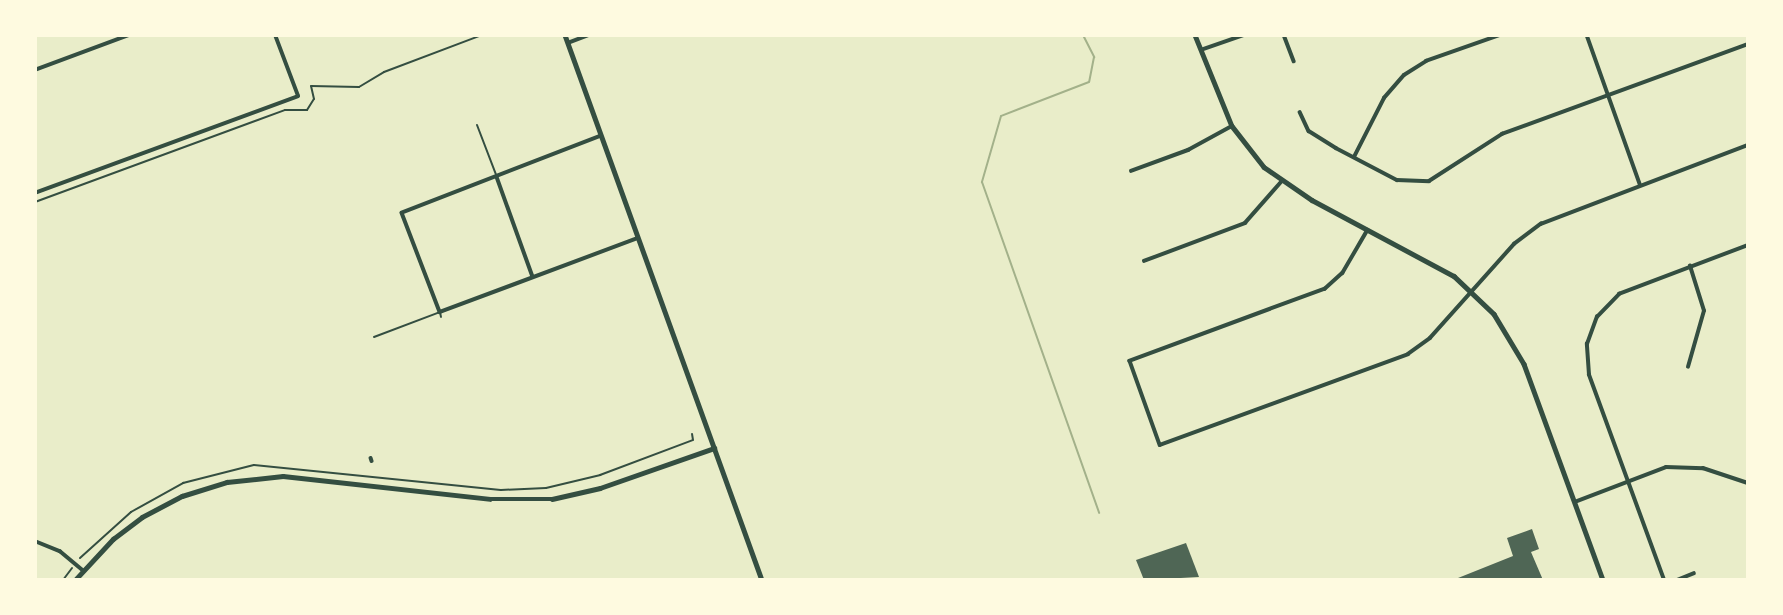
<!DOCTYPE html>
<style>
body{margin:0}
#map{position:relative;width:1783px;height:615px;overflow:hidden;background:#e9edc9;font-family:Arial,sans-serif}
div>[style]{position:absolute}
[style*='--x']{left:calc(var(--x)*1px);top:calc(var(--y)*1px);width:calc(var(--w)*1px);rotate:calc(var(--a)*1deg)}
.stream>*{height:2px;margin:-1px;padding:0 1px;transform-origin:1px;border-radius:1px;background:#a3b18a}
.building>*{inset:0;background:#4f6655}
.path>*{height:2px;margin:-1px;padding:0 1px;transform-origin:1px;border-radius:1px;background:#344e41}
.service>*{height:2px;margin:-1px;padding:0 1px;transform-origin:1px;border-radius:1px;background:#344e41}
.minor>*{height:3.5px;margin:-1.75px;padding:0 1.75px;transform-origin:1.75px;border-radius:1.75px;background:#344e41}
.tertiary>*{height:4.5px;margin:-2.25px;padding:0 2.25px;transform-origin:2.25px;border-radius:2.25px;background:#344e41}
.secondary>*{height:4.5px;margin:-2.25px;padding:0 2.25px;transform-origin:2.25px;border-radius:2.25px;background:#344e41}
span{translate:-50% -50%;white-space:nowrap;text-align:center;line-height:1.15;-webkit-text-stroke:7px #fefae0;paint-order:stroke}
.frame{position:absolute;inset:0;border:37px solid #fefae0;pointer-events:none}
</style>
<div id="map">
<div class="stream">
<div style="--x:1083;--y:35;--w:25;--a:63"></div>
<div style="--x:1094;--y:57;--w:25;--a:101"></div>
<div style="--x:1089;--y:82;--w:94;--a:158.9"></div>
<div style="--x:1001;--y:116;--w:69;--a:106.1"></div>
<div style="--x:982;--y:182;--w:351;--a:70.5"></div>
</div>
<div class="building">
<div style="clip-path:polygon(1532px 529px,1539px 549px,1531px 552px,1543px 580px,1453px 580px,1513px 556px,1507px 538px)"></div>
<div style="clip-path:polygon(1186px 543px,1199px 577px,1144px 580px,1136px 560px)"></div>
</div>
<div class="path">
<div style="--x:35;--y:202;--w:266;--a:-20.2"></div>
<div style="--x:285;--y:110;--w:22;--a:0"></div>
<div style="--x:307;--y:110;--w:13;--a:-58"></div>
<div style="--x:314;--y:99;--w:13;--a:-103"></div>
<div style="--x:311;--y:86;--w:48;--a:1.2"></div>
<div style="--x:359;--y:87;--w:29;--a:-31"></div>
<div style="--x:384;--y:72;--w:105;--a:-20.7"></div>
<div style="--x:80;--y:558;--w:69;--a:-42"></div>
<div style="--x:131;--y:512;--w:60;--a:-29.1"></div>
<div style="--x:183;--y:483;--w:73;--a:-14.2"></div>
<div style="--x:254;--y:465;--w:248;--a:5.8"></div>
<div style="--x:501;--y:490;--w:45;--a:-2.5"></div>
<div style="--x:546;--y:488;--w:56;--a:-13.5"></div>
<div style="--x:600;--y:475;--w:99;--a:-20.6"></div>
<div style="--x:693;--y:440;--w:6;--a:-99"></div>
<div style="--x:63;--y:580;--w:15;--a:-53"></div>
</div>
<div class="service">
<div style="--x:477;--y:125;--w:56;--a:69"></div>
<div style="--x:374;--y:337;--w:71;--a:-20.7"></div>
<div style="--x:440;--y:312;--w:5;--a:79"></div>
</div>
<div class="minor">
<div style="--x:1284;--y:35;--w:28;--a:69"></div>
<div style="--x:1587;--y:35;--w:158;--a:70.4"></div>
<div style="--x:568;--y:43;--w:22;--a:-21"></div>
<div style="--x:1201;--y:50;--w:46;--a:-19.2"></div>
<div style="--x:35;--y:70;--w:100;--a:-20.4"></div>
<div style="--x:1300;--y:112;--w:21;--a:65"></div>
<div style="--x:1309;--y:131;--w:32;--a:32"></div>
<div style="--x:1336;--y:148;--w:69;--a:27.7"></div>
<div style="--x:1397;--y:180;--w:32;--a:2"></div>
<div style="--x:1429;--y:181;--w:87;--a:-32.8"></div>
<div style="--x:1502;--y:134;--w:262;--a:-20.1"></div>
<div style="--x:601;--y:136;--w:213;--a:158.8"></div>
<div style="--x:402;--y:213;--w:106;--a:69"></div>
<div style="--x:440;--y:312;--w:211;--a:-20.5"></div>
<div style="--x:1354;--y:157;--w:66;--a:-63"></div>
<div style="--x:1384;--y:98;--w:30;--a:-49"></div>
<div style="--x:1404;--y:75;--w:26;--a:-32"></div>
<div style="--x:1426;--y:61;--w:78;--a:-19.4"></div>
<div style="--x:1131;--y:171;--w:61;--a:-20.2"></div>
<div style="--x:1188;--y:150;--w:50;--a:-28.6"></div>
<div style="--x:497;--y:177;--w:106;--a:70.2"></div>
<div style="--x:35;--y:193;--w:280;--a:-20.2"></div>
<div style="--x:298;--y:96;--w:65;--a:-110.7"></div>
<div style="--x:1368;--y:230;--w:50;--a:120.2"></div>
<div style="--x:1343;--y:273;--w:24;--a:138"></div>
<div style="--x:1325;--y:289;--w:208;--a:159.7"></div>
<div style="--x:1130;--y:361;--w:89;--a:70.3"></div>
<div style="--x:1160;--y:445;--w:264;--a:-20.1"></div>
<div style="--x:1408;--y:354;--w:27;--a:-36"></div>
<div style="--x:1430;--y:338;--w:126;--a:-48.2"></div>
<div style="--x:1514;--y:244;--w:34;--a:-37"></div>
<div style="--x:1541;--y:224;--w:222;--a:-20.9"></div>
<div style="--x:1144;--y:261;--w:108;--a:-20.6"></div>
<div style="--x:1245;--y:223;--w:55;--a:-48.7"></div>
<div style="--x:1688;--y:367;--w:58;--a:-74.1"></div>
<div style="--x:1704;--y:311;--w:47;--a:-107.3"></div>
<div style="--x:371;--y:458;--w:3;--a:72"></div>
<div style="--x:1575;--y:502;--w:97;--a:-21"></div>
<div style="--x:1666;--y:467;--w:37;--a:2"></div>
<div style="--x:1703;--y:468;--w:47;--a:18.4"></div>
<div style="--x:35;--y:541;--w:27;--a:22"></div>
<div style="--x:60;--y:551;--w:30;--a:40"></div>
<div style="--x:1664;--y:580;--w:218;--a:-110.1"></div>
<div style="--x:1589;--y:375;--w:31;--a:-94"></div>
<div style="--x:1587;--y:344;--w:29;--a:-70"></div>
<div style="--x:1597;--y:317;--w:32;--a:-46"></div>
<div style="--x:1619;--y:294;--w:138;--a:-20.8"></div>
<div style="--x:1677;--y:580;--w:18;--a:-22"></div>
</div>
<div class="tertiary">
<div style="--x:1195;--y:35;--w:98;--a:67.9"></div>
<div style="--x:1232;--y:126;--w:52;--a:52"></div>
<div style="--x:1264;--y:167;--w:58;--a:34.5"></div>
<div style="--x:1312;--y:200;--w:161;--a:28.2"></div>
<div style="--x:1454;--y:276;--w:55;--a:43.5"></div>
<div style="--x:1494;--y:314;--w:58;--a:59"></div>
<div style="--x:1524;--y:364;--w:230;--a:69.9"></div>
<div style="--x:75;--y:580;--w:56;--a:-47.2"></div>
<div style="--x:113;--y:539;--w:36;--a:-37"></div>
<div style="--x:142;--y:517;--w:45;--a:-27.7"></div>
<div style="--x:182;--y:496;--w:47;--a:-17.3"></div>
<div style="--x:227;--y:482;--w:56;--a:-6.1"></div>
<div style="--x:283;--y:476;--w:208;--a:6.3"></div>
<div style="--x:490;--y:499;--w:62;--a:0"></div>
<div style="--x:552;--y:499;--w:49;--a:-12.9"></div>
<div style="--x:600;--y:488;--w:121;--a:-19.3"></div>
</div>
<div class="secondary">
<div style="--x:565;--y:35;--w:580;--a:70.13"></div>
</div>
<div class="frame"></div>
</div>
